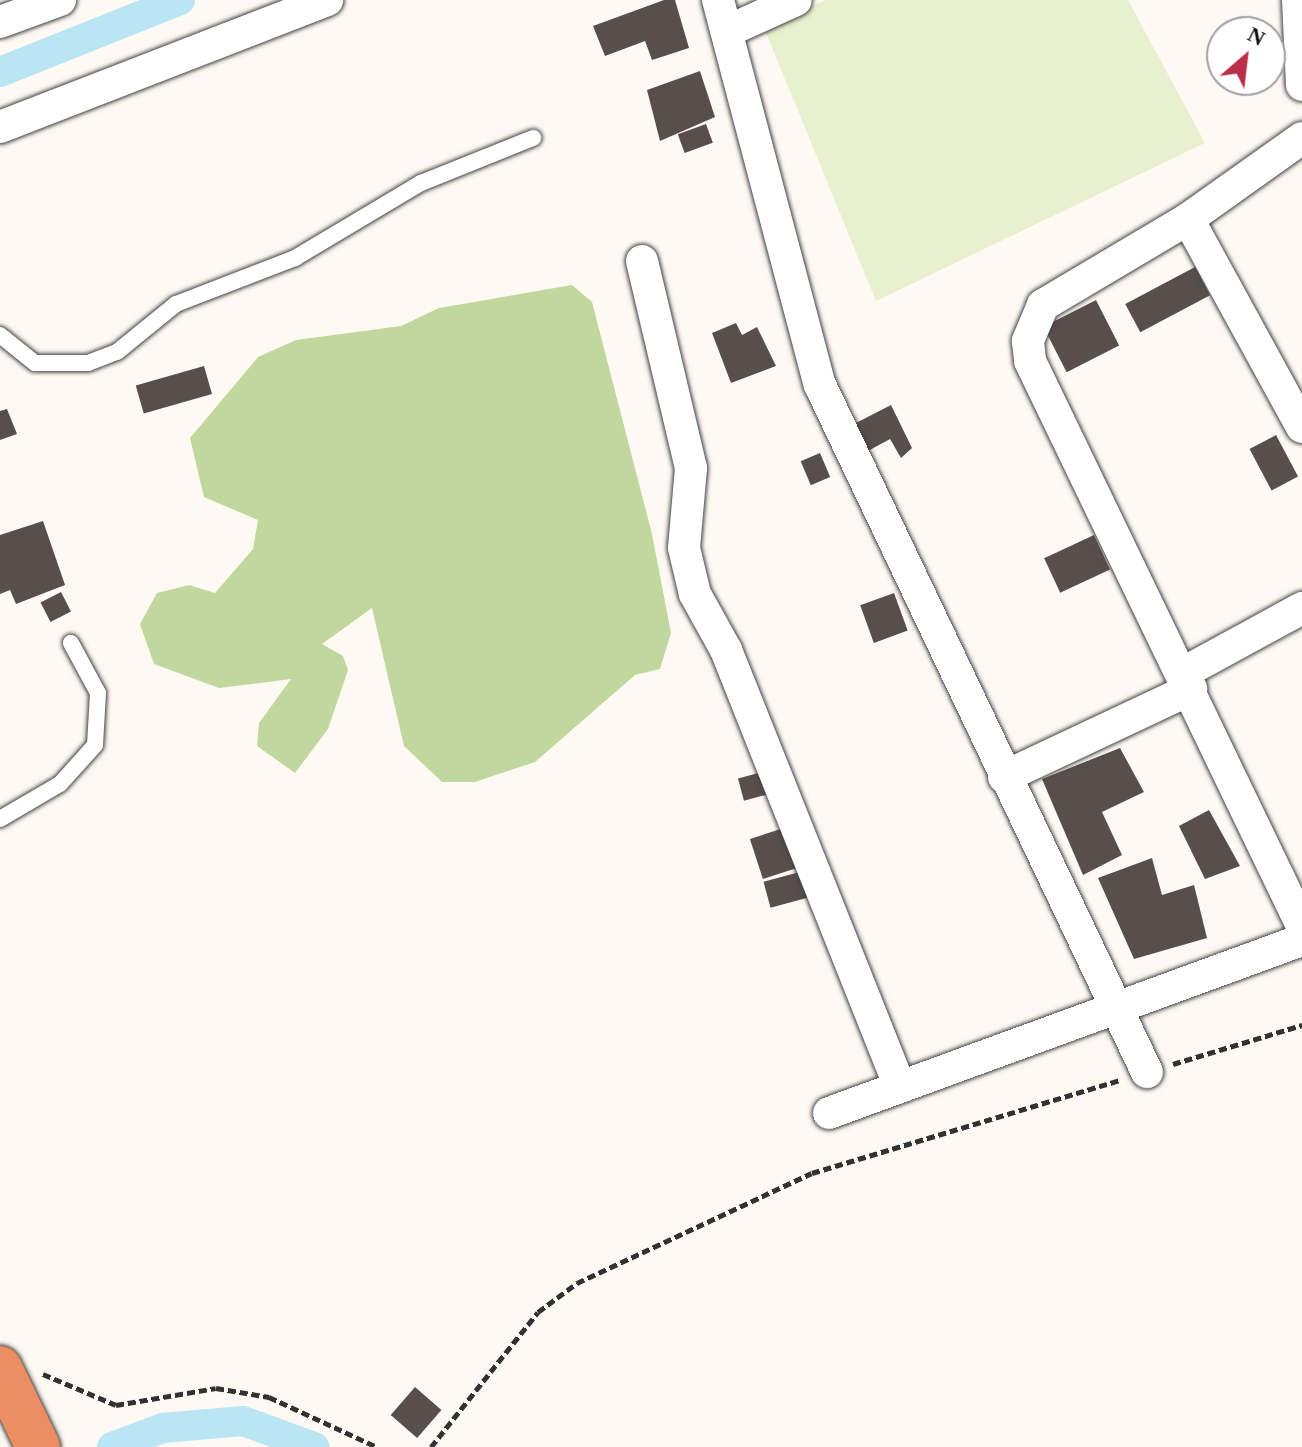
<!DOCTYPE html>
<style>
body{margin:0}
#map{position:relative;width:1302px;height:1447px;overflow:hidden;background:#fefaf3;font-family:Georgia,serif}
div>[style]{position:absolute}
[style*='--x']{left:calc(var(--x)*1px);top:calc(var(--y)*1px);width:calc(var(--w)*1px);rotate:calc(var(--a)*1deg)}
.forest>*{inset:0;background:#c0d89d}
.pitch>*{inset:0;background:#e9f0cf}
.canal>*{height:30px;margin:-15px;padding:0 15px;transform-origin:15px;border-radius:15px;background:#bae6f3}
.building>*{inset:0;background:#584f4c;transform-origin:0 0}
.path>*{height:5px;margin-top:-2.5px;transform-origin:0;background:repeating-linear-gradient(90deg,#323232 0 8px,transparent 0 12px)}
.roads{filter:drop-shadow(0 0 2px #434343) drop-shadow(0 0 2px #434343)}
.service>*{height:16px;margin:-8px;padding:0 8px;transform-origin:8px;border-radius:8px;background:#fff}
.minor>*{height:32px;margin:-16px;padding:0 16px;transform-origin:16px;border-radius:16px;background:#fff}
.motorway>*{height:44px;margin:-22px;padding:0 22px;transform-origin:22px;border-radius:22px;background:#ed8d62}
span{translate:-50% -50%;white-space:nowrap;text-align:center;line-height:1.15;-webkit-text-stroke:8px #fff;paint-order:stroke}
.north{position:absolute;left:1206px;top:16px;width:80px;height:80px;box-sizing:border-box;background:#fff;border:2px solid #9f9f9f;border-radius:50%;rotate:28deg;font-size:22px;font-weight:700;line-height:32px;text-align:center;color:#101010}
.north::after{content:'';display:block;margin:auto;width:28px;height:36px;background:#ba2e49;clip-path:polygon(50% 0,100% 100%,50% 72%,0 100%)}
</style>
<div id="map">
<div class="forest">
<div style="clip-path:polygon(572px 285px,592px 302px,652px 534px,671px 633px,660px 669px,635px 675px,535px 762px,475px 782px,442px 782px,404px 746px,372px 608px,322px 644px,343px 656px,348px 670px,328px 729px,295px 773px,257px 746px,259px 723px,291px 679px,219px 688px,154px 664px,140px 624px,157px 593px,189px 585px,215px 593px,253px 549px,258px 520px,204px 497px,190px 438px,258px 357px,296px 340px,401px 326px,439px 308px)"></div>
</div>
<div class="pitch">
<div style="clip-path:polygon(826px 0,1128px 0,1205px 143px,876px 301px,764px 28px)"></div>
</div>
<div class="canal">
<div style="--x:0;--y:72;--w:194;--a:-21.8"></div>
<div style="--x:112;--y:1447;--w:54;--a:-20.4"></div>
<div style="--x:163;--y:1428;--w:80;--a:-5"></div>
<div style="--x:243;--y:1421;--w:76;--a:20.1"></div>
</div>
<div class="building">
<div style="clip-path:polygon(664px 0,675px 0,689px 48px,652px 60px,645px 41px,605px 56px,593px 26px)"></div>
<div style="clip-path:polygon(700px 71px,715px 117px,660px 141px,647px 90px)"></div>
<div style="left:706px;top:124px;width:20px;height:30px;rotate:70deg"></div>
<div style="left:1195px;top:267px;width:32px;height:79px;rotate:62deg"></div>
<div style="left:1096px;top:300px;width:51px;height:59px;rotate:63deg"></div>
<div style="clip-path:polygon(736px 323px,742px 335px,757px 327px,776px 366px,731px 383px,712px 333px)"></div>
<div style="left:204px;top:366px;width:29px;height:71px;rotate:74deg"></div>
<div style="clip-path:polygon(891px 405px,912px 448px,901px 458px,890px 439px,868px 451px,852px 425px)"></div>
<div style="clip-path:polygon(7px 409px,17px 434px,0 440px,0 411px)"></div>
<div style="left:1276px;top:435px;width:47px;height:30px;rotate:62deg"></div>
<div style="left:820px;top:453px;width:26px;height:21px;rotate:67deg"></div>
<div style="clip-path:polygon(43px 521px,65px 585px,16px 604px,10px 590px,0 594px,0 535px)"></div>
<div style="left:1094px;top:535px;width:38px;height:55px;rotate:65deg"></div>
<div style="left:61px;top:592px;width:22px;height:23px;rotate:63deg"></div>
<div style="left:894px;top:593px;width:40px;height:36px;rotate:70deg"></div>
<div style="clip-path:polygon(1120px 748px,1144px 792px,1102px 812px,1122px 855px,1083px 875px,1042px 779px)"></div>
<div style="left:766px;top:771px;width:23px;height:29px;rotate:75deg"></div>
<div style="clip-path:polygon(1209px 810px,1240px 866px,1205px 879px,1179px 826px)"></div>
<div style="left:787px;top:827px;width:42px;height:39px;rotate:72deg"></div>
<div style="clip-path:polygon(1152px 858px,1162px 895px,1194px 885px,1207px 938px,1134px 959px,1098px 878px)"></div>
<div style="left:807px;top:870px;width:27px;height:45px;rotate:75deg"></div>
<div style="left:415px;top:1387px;width:35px;height:37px;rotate:41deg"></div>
</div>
<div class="path">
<div style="--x:1173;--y:1064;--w:135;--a:-16.8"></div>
<div style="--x:43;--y:1374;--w:79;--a:23"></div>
<div style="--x:116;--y:1405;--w:101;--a:-9.6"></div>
<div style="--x:216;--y:1388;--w:54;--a:9.6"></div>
<div style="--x:269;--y:1397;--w:119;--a:24.8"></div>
<div style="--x:431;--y:1447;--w:172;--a:-51.6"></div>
<div style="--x:538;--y:1312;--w:49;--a:-36.6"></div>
<div style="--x:577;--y:1283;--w:259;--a:-25.1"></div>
<div style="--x:812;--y:1173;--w:323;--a:-16.8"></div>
</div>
<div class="roads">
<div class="service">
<div style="--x:0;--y:335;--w:45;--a:38.7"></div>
<div style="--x:35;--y:363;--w:53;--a:0"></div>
<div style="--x:88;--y:363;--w:31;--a:-21"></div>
<div style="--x:117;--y:352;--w:76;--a:-39.1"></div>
<div style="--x:176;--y:304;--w:128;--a:-21.1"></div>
<div style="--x:295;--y:258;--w:147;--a:-30.8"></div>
<div style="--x:421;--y:183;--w:121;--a:-21.9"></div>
<div style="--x:0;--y:819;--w:69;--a:-30.3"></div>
<div style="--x:60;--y:784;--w:52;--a:-48.1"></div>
<div style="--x:95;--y:745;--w:52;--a:-86.7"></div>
<div style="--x:98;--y:693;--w:57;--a:-118.4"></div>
</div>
<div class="minor">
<div style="--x:718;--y:0;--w:398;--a:75.2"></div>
<div style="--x:820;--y:385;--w:761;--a:64.55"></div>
<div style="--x:1298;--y:0;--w:85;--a:87.3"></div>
<div style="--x:0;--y:22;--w:64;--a:-20.1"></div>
<div style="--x:730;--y:30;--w:72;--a:-24.4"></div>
<div style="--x:0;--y:127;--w:351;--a:-21.2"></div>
<div style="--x:1302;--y:138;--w:140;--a:144.6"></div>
<div style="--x:1188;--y:219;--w:169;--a:149.3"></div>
<div style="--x:1043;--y:305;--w:39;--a:113"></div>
<div style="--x:1028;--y:341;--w:20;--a:84"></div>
<div style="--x:1030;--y:361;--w:627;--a:64.29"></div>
<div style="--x:1188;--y:219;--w:237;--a:61.3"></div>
<div style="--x:642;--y:261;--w:213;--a:76.7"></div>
<div style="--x:691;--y:468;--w:80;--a:95"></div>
<div style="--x:684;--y:548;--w:47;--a:76.6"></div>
<div style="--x:695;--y:594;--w:64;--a:61"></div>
<div style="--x:726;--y:650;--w:467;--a:68.3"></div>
<div style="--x:1183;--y:673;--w:136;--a:-28.6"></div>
<div style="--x:1004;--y:777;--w:207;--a:-25.2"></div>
<div style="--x:829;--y:1113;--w:504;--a:-20.09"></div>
</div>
<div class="motorway">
<div style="--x:0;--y:1368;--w:88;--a:64.3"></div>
</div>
</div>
<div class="north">N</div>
</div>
